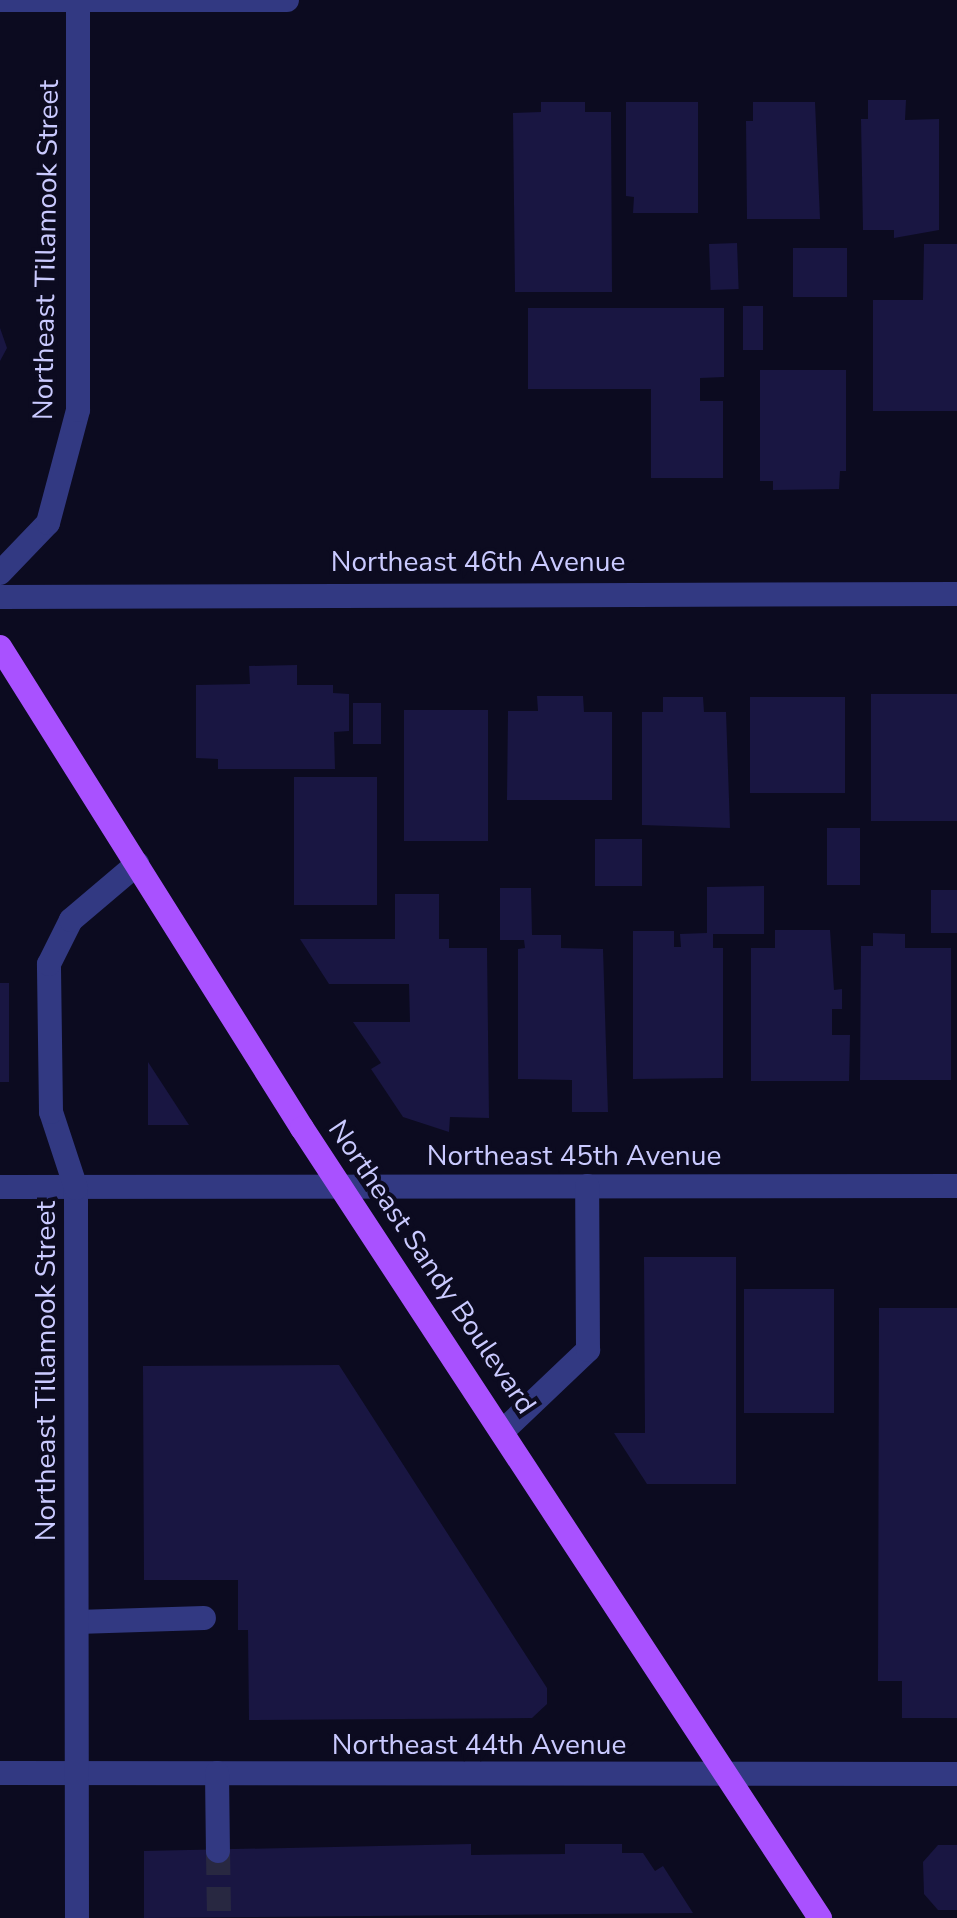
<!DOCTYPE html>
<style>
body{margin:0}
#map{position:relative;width:957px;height:1918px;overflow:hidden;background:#0c0b20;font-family:"Nunito Sans",sans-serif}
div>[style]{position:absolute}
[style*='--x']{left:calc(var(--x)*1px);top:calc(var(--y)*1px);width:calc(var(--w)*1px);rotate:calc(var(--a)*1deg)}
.building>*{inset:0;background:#191642;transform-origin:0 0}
.minor-tunnel>*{height:24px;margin-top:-12px;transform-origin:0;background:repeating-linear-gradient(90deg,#282841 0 24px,transparent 0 36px)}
.minor>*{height:24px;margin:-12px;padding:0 12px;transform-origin:12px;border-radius:12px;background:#323982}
.major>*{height:24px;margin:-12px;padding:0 12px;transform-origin:12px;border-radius:12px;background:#a951ff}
span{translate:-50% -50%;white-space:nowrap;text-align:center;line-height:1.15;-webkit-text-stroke:8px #0c0b20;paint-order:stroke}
.street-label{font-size:28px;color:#cacaff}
</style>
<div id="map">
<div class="building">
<div style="clip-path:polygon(868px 100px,906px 100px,905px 120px,939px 119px,939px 230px,894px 238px,894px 230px,863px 230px,861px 119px,868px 119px)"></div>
<div style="clip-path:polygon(541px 102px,585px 102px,585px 112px,611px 112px,612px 292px,515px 292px,513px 113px,541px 112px)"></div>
<div style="clip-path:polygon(626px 102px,698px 102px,698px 213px,633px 213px,634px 197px,626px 196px)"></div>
<div style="clip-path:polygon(753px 102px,815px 102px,820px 219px,747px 219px,746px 121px,753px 121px)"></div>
<div style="left:737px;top:243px;width:46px;height:28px;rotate:88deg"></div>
<div style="clip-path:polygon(924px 244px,957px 244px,957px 411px,873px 411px,873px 300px,923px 300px)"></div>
<div style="left:793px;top:248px;width:54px;height:49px"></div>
<div style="left:743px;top:306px;width:20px;height:44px"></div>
<div style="clip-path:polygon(528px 308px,724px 308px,724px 377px,700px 378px,700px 401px,723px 401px,723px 478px,651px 478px,651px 389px,528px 389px)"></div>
<div style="clip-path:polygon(0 328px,7px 348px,0 361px)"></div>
<div style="clip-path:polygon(760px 370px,846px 370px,846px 471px,840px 471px,839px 489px,773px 490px,773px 481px,760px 481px)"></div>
<div style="clip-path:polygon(297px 665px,297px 685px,333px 685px,333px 693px,349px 694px,349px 731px,334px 732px,335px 769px,218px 769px,218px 759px,196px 758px,196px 685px,250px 684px,249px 666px)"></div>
<div style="left:871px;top:694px;width:86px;height:127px"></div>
<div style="clip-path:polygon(537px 696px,583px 696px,584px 712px,612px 712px,612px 800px,507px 800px,508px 711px,538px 711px)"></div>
<div style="clip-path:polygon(663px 697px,703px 697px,704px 712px,726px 712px,730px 828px,642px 825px,642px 712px,663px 712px)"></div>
<div style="left:750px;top:697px;width:95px;height:96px"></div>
<div style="left:353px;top:703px;width:28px;height:41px"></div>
<div style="left:404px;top:710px;width:84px;height:131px"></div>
<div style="left:377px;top:777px;width:128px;height:83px;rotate:90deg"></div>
<div style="left:827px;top:828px;width:33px;height:57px"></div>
<div style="left:595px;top:839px;width:47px;height:47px"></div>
<div style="clip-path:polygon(764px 886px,764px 934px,713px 934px,713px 948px,723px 948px,723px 1078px,633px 1079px,633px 931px,674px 931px,674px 947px,681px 947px,680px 934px,707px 933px,707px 887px)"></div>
<div style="clip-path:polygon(500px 888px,531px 888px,532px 935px,561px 935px,561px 948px,603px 949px,608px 1112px,572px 1112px,572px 1080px,518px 1079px,518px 949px,525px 948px,524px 940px,500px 940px)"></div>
<div style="left:957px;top:890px;width:43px;height:26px;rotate:90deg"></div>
<div style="clip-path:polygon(395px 894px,439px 894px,439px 939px,449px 939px,449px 948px,487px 948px,489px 1118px,450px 1117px,449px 1132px,403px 1117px,371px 1069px,381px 1063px,353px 1022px,410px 1022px,409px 984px,329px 984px,300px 939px,395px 939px)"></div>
<div style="clip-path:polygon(775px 930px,830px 930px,834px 990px,842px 989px,842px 1009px,832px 1009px,832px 1035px,850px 1035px,849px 1081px,751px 1081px,751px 948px,775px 948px)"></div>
<div style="clip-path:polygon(873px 933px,905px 934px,905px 948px,951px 948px,951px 1080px,860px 1080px,861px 946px,873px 946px)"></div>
<div style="left:0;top:983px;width:9px;height:99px"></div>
<div style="clip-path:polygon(148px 1062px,189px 1125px,148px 1125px)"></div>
<div style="clip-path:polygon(644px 1257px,736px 1257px,736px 1484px,647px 1484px,614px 1433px,645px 1433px)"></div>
<div style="left:834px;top:1289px;width:124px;height:90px;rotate:90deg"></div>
<div style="clip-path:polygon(879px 1308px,957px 1308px,957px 1718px,902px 1718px,902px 1681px,878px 1681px)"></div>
<div style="clip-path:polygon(339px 1365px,547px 1688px,547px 1704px,532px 1718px,249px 1720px,248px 1630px,238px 1630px,238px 1580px,144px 1580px,143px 1366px)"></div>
<div style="clip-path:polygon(471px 1844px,471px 1855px,565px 1854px,565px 1844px,622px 1844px,622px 1853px,643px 1853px,655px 1871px,663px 1866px,693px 1913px,144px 1918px,144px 1851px)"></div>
<div style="clip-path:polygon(938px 1845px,957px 1845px,957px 1910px,938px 1910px,924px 1894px,923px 1862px)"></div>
</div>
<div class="minor-tunnel">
<div style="--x:218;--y:1851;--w:67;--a:89.1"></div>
</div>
<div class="minor">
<div style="--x:0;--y:0;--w:287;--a:0"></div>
<div style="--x:0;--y:573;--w:69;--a:-46.2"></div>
<div style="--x:48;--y:523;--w:117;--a:-75.1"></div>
<div style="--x:78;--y:410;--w:410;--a:-90"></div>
<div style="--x:0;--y:597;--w:957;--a:-0.18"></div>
<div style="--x:0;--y:1187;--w:957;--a:-0.06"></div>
<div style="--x:505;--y:1429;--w:115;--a:-43.6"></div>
<div style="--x:588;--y:1350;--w:164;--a:-90.3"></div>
<div style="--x:77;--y:1622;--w:127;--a:-1.8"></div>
<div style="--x:0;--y:1773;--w:957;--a:0.06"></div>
<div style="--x:217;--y:1773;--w:78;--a:89.3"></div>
<div style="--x:77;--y:1918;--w:730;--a:-90.08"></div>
<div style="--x:76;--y:1188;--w:80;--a:-108.2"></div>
<div style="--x:51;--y:1112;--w:148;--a:-90.8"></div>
<div style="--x:49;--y:964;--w:49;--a:-63.4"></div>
<div style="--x:71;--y:920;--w:87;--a:-40.3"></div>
</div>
<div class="major">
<div style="--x:0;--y:647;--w:568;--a:57.88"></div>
<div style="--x:302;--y:1128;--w:945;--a:56.75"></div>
</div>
<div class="street-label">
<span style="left:46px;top:250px;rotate:-89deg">Northeast Tillamook Street</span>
<span style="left:478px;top:562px">Northeast 46th Avenue</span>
<span style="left:574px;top:1156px">Northeast 45th Avenue</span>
<span style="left:432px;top:1267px;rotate:56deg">Northeast Sandy Boulevard</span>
<span style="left:46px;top:1371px;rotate:-90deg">Northeast Tillamook Street</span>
<span style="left:479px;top:1745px">Northeast 44th Avenue</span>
</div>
</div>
